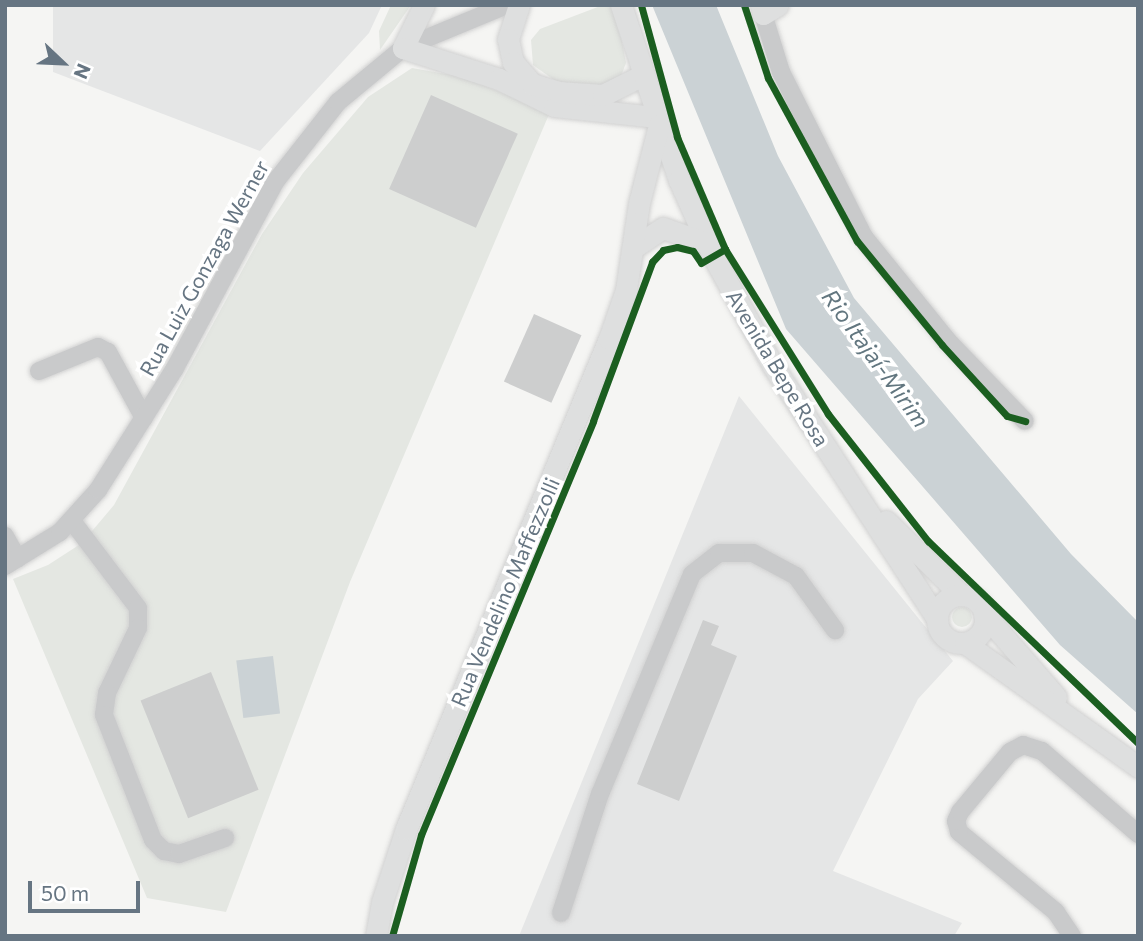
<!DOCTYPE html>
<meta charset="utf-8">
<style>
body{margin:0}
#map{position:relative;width:1143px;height:941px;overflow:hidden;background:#f5f5f3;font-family:Commissioner,sans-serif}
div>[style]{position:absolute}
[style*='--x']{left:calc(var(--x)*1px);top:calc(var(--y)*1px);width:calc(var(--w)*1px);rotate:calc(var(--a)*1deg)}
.built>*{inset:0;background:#e5e6e6}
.green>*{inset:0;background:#e4e7e2}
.round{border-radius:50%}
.water>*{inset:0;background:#cbd2d5;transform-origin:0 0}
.building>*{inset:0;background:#cdcece;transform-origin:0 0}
.roads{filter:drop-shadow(0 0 2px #d1d1d1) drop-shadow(0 0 2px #d1d1d1)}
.minor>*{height:18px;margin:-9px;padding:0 9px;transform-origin:9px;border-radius:9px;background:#c9cacb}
.major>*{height:21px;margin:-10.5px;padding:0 10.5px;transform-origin:10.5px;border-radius:10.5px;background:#dedfdf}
.major>.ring{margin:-10.5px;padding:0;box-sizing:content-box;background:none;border:21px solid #dedfdf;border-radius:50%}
.cycleway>*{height:7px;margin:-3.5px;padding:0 3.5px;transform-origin:3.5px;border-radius:3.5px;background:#1b5e20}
span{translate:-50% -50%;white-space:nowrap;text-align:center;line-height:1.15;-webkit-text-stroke:7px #fff;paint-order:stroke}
.street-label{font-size:21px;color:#667582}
.water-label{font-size:23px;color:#62767f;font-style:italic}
.frame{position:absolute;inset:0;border:7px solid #667582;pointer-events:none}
.north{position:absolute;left:28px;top:28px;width:70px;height:70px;-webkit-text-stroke:5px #fff;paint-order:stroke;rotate:113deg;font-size:19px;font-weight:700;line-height:28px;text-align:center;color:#667582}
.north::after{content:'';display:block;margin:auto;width:24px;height:32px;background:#667582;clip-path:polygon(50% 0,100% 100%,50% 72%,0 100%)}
.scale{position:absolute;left:28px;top:881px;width:112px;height:32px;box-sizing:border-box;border:4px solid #667582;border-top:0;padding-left:9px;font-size:21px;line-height:24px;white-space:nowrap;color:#667582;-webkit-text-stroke:5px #fff;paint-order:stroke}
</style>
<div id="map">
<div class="built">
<div style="clip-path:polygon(53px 5px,382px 5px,369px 33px,260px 151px,53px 72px)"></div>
<div style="clip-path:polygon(739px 396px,953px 661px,918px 699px,833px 871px,962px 923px,954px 936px,519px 936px)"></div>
</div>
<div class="green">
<div style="clip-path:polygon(391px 5px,411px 5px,380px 50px,379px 31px)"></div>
<div style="clip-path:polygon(603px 5px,615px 5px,626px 63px,621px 76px,606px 88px,581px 87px,554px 80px,533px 65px,531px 40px,540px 29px)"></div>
<div style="clip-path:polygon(412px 68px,463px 77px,550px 112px,350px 582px,226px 912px,147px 898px,13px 579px,48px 565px,82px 543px,114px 505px,262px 234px,303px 173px,368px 97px)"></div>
<div class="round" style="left:952px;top:607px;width:20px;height:20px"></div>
</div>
<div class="water">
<div style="clip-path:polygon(652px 5px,716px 5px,778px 156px,854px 298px,1071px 554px,1138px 622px,1138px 714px,1060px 645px,786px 329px)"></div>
<div style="left:273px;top:656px;width:58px;height:37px;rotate:83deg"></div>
</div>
<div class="building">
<div style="left:431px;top:95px;width:95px;height:103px;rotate:24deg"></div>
<div style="left:534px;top:314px;width:52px;height:74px;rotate:24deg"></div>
<div style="clip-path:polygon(703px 620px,719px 626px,711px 645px,737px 656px,679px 801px,637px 784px)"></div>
<div style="left:211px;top:672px;width:127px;height:76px;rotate:68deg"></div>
</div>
<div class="roads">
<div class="minor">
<div style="--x:763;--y:14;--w:61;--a:72.8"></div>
<div style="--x:781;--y:72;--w:185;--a:63.3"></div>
<div style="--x:864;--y:237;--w:132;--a:51.1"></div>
<div style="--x:947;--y:340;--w:112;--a:46.1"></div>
<div style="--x:39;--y:371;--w:64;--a:-22.1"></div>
<div style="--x:98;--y:347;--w:11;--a:27"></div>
<div style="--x:108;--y:352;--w:75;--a:61.4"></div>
<div style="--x:72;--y:521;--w:109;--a:52.8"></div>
<div style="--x:138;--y:608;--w:20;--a:90"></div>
<div style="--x:138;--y:628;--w:72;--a:115.5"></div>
<div style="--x:107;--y:693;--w:22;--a:98"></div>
<div style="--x:104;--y:715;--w:134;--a:68.6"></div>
<div style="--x:153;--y:840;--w:16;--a:45"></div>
<div style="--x:164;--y:851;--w:15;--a:11"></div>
<div style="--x:179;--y:854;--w:49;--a:-19.2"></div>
<div style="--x:5;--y:536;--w:26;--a:61"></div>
<div style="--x:5;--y:566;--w:65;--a:-31.7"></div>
<div style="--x:60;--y:532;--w:57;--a:-47.9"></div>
<div style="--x:98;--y:490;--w:144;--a:-57.7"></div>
<div style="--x:175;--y:368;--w:211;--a:-61.7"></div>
<div style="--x:275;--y:182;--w:102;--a:-51.8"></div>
<div style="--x:338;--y:102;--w:85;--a:-39.7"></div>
<div style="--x:403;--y:48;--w:113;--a:-22.5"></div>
<div style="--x:561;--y:913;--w:125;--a:-71.9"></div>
<div style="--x:600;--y:794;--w:238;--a:-67.3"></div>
<div style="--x:692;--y:574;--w:34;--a:-38"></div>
<div style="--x:719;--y:553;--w:34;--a:0"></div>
<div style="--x:753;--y:553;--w:49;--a:28.1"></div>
<div style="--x:796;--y:576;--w:67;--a:54.2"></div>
<div style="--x:1072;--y:936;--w:29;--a:-124"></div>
<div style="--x:1056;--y:912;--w:126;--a:-140.5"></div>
<div style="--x:959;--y:832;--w:11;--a:-105"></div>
<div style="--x:956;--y:821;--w:10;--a:-66"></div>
<div style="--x:960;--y:812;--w:78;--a:-50.2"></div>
<div style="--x:1010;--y:752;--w:15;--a:-28"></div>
<div style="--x:1023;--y:745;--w:20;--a:18"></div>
<div style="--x:1042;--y:751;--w:127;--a:40.8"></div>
</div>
<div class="major">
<div style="--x:424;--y:5;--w:48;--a:116"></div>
<div style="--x:403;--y:48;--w:101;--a:17.9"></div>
<div style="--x:499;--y:79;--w:61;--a:26.1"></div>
<div style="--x:554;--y:106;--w:103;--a:6.2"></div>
<div style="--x:519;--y:5;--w:36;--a:108"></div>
<div style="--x:508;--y:39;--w:24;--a:78"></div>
<div style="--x:513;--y:62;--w:29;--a:49"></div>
<div style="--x:532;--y:84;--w:27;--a:17"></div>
<div style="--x:558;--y:92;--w:45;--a:3.8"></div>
<div style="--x:603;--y:95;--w:45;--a:-26.6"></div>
<div style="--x:621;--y:5;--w:184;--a:71.7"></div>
<div style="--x:679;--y:180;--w:83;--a:65.9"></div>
<div style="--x:713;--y:256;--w:125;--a:61.4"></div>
<div style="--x:773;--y:366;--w:302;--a:57"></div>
<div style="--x:761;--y:5;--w:9;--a:77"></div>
<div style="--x:763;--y:14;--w:17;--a:-31"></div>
<div style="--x:633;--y:248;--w:36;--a:-34"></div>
<div style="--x:663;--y:228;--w:46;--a:19.2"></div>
<div style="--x:886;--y:521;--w:105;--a:44.6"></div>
<div class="ring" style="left:937px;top:595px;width:27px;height:27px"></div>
<div style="--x:984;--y:614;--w:110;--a:49.1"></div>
<div style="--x:965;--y:643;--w:213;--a:35.6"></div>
<div style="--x:376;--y:936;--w:35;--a:-80"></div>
<div style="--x:382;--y:902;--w:77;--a:-71.8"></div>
<div style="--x:406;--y:829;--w:530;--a:-67.5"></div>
<div style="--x:609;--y:339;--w:52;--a:-70.9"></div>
<div style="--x:626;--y:290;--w:88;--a:-81.5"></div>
<div style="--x:639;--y:203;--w:81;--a:-75.6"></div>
</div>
</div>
<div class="cycleway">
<div style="--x:641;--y:5;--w:137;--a:74.7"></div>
<div style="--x:677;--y:137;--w:122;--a:66.8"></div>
<div style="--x:725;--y:249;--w:195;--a:58"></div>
<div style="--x:828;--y:414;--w:162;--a:51.8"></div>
<div style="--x:928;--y:541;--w:291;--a:43.9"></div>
<div style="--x:744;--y:5;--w:77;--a:71.8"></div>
<div style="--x:768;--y:78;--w:186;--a:61.4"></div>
<div style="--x:857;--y:241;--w:134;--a:50.7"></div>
<div style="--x:942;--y:345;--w:96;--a:47.5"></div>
<div style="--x:1007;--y:416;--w:19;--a:16"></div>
<div style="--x:392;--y:936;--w:105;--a:-74"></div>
<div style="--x:421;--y:835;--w:448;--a:-67.4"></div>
<div style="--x:593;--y:421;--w:170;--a:-69.6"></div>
<div style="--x:652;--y:262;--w:16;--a:-47"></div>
<div style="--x:663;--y:250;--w:14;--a:-12"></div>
<div style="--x:677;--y:247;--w:16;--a:14"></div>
<div style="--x:693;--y:251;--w:14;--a:56"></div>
<div style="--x:701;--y:263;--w:28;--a:-30"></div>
</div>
<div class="street-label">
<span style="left:204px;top:268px;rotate:-61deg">Rua Luiz Gonzaga Werner</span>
<span style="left:778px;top:368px;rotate:59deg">Avenida Bepe Rosa</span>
<span style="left:505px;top:592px;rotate:-67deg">Rua Vendelino Maffezzolli</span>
</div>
<div class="water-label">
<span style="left:876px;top:358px;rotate:54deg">Rio Itajaí-Mirim</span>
</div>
<div class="frame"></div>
<div class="north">N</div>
<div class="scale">50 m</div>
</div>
